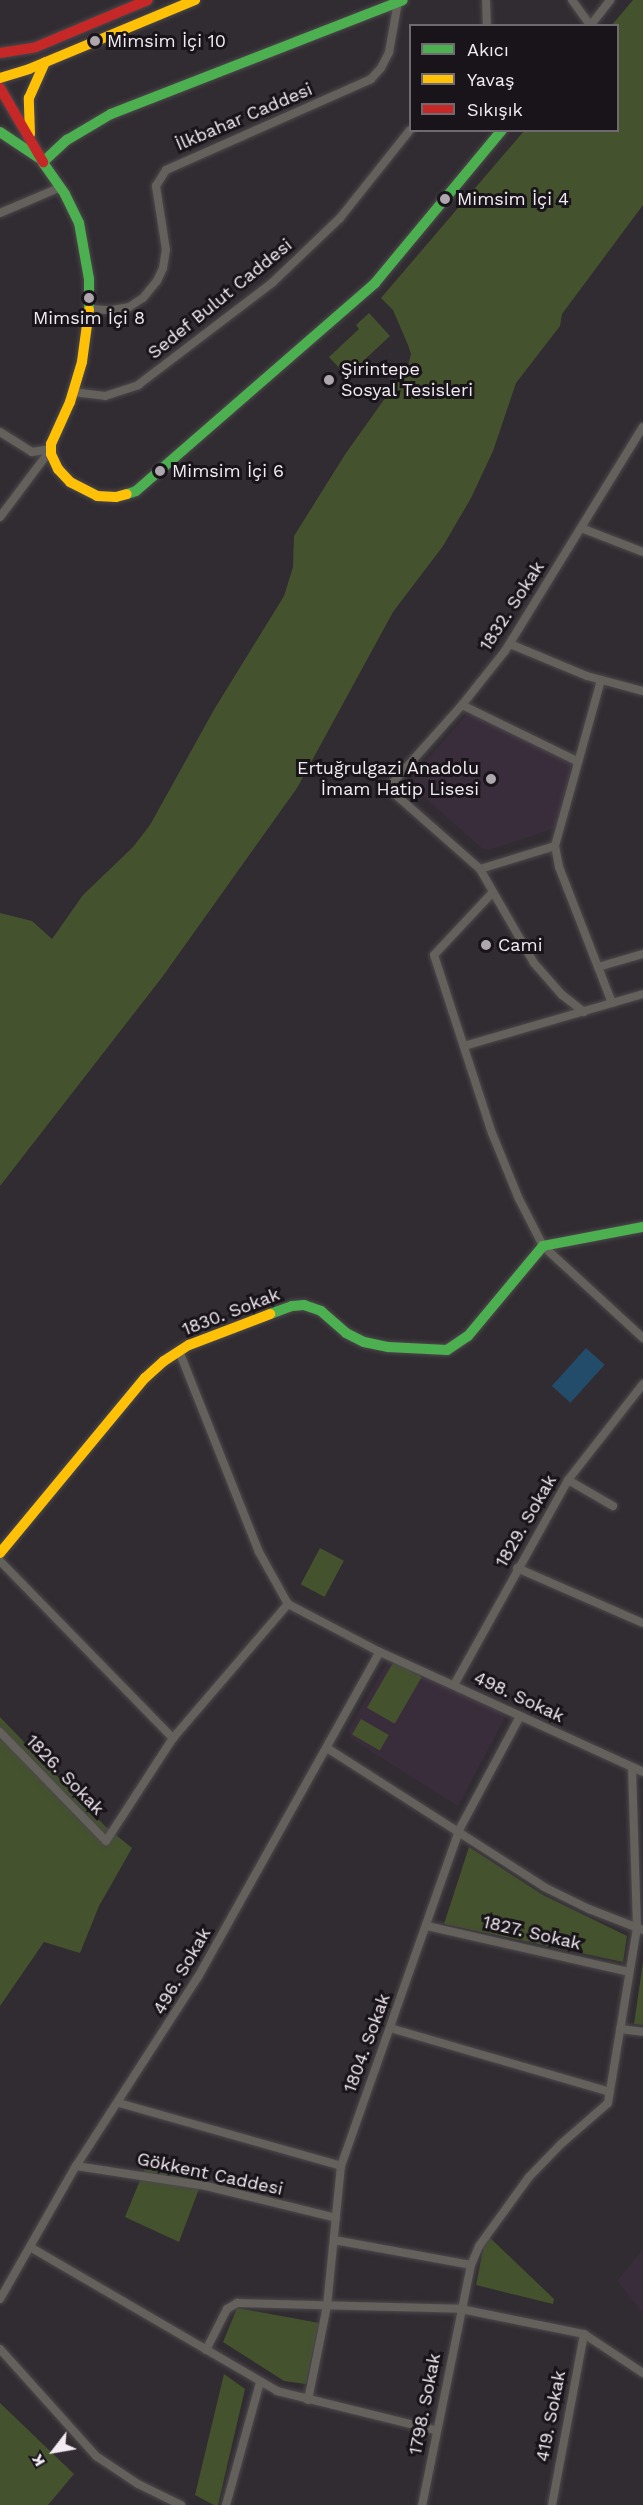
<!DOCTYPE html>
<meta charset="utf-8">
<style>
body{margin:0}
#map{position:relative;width:643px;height:2505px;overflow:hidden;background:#312c31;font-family:"Work Sans",sans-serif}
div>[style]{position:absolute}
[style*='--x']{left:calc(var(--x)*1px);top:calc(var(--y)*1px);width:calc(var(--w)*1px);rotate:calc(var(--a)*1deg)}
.built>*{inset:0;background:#3a2d3b}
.green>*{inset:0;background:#44532d;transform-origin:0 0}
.water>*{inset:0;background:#224c6a;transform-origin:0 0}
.roads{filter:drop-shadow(0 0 2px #4b484b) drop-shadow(0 0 2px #4b484b)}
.street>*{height:8px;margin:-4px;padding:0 4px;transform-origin:4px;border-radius:4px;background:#64605b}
.fast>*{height:10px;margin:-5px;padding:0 5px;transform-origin:5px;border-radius:5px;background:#4caf50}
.slow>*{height:10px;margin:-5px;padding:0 5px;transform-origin:5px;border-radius:5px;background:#ffc107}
.jam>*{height:10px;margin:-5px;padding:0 5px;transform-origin:5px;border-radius:5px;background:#c62828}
.dots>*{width:16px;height:16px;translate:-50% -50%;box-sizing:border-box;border:3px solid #181419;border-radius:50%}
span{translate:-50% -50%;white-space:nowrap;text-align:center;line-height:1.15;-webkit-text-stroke:6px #181419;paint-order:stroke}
.poi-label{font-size:18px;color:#f2ebf2}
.left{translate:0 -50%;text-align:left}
.right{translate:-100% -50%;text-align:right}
.street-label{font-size:18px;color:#f2ebf2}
.legend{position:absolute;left:409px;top:24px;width:210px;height:108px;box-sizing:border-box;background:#181419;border:2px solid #6f6a70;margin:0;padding:8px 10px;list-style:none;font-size:18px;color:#f2ebf2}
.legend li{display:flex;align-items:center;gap:12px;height:30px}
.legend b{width:30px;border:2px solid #6f6a70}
.north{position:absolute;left:24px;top:2421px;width:60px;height:60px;-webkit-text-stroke:4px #181419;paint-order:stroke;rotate:239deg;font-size:16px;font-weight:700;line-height:24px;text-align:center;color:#f2ebf2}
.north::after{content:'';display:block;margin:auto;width:21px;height:27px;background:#f2ebf2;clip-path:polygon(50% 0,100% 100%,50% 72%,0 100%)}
</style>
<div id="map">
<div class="built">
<div style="clip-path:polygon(471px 710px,573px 761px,555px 828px,489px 850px,482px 848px,415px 789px,413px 775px)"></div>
<div style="clip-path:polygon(389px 1659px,509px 1710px,458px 1806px,350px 1738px,349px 1729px)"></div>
<div style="clip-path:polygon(643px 2249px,643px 2313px,617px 2281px)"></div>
</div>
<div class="green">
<div style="clip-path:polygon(633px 0,643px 0,643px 205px,562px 314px,560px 326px,516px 383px,493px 451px,471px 498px,443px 546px,393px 612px,297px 788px,163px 976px,0 1186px,0 913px,32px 921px,52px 939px,83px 895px,133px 847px,150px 825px,215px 708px,284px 596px,293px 567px,294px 536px,346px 453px,408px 366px,411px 354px,408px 345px,393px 310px,381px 298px,524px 131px,618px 130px,618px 26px,612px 25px)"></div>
<div style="clip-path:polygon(369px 313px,390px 336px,347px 376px,329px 357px,359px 329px,356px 325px)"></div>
<div style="left:320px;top:1548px;width:27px;height:41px;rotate:28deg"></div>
<div style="left:394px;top:1661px;width:32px;height:54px;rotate:30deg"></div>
<div style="clip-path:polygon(0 1717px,105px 1826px,132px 1848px,99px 1906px,80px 1953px,44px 1942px,0 2006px)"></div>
<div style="left:361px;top:1719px;width:32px;height:18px;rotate:30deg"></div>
<div style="clip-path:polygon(469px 1847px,543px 1895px,627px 1936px,623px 1962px,444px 1924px)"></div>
<div style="clip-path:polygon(643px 1962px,643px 2025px,634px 2024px)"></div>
<div style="clip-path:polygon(145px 2168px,203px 2178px,179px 2242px,125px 2217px)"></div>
<div style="clip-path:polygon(486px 2234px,554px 2299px,553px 2304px,476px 2285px)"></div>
<div style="clip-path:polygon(237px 2308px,319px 2323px,306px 2384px,284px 2381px,223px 2342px)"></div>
<div style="clip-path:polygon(224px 2374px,245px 2389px,218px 2505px,214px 2505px,195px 2495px)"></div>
<div style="clip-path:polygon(0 2403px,74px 2474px,48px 2505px,0 2505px)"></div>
</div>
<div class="water">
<div style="left:586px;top:1348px;width:25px;height:51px;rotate:42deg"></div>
</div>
<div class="roads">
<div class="street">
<div style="--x:486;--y:0;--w:26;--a:88"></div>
<div style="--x:572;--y:0;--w:31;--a:54"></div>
<div style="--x:590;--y:26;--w:33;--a:-52"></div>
<div style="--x:0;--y:213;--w:66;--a:-23.1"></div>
<div style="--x:89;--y:309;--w:22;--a:3"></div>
<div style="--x:111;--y:310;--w:18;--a:-9"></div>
<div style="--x:129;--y:307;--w:17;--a:-33"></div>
<div style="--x:143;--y:298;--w:22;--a:-51"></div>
<div style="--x:157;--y:281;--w:14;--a:-65"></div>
<div style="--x:163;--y:268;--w:18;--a:-81"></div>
<div style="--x:166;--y:250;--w:65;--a:-98.9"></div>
<div style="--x:156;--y:186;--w:19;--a:-58"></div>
<div style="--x:166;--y:170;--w:224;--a:-23.9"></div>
<div style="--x:371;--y:79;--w:15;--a:-48"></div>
<div style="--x:381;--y:68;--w:18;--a:-63"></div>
<div style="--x:389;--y:52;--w:51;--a:-79.8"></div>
<div style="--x:73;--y:392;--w:32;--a:7"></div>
<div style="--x:105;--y:396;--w:35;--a:-18"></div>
<div style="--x:138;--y:385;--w:170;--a:-37.3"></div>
<div style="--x:273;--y:282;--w:93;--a:-43.7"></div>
<div style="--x:340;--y:218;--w:112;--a:-51.5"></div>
<div style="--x:0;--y:432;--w:38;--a:32"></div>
<div style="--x:32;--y:452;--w:19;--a:-9"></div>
<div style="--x:0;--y:517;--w:85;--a:-53.1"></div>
<div style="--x:581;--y:528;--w:66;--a:21.2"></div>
<div style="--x:510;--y:644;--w:83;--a:22.6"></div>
<div style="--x:587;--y:676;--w:58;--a:15"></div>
<div style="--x:601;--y:680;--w:172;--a:105.5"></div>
<div style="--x:555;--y:846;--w:21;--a:79"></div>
<div style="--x:559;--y:867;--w:146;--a:68.7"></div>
<div style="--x:462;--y:705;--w:128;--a:26"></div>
<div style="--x:480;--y:869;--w:78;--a:-17"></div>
<div style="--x:493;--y:892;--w:86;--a:133.1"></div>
<div style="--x:434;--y:955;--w:187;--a:72"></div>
<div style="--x:492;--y:1133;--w:71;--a:67.8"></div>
<div style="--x:519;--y:1199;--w:53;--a:62.9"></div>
<div style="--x:543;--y:1246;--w:136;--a:42.6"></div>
<div style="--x:598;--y:967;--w:47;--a:-16.1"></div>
<div style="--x:584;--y:1012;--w:28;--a:-142"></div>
<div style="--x:562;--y:995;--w:43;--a:-131.2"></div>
<div style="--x:534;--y:963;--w:108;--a:-119.9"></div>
<div style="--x:480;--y:869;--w:123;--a:-138.6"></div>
<div style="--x:388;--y:788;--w:111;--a:-48.3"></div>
<div style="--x:462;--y:705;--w:69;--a:-51.5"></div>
<div style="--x:505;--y:651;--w:263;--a:-58.4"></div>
<div style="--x:464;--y:1046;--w:186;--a:-16.2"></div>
<div style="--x:179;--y:1351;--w:216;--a:68.3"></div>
<div style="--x:259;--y:1552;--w:60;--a:60.9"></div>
<div style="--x:288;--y:1604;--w:104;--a:27.6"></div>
<div style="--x:380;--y:1652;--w:289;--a:24.5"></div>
<div style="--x:568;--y:1480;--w:52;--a:30"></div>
<div style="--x:0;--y:1561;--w:248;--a:45.7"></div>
<div style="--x:173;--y:1738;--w:123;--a:123"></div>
<div style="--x:106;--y:1841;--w:152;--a:-134.2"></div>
<div style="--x:517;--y:1568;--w:137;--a:23.6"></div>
<div style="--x:454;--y:1685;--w:235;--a:-60.9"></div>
<div style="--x:568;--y:1480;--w:122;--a:-52"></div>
<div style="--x:173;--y:1738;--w:177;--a:-49.4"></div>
<div style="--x:327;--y:1748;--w:258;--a:32.6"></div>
<div style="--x:544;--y:1887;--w:50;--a:26.1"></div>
<div style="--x:589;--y:1909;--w:58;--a:21.3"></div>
<div style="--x:427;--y:1926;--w:207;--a:12.8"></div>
<div style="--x:390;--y:2028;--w:229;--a:16.2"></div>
<div style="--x:620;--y:2029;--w:23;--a:7"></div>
<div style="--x:119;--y:2103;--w:231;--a:15.8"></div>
<div style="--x:76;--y:2166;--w:132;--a:8.7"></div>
<div style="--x:206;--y:2186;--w:134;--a:13.8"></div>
<div style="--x:334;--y:2240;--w:139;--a:10.3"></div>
<div style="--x:471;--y:2265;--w:245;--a:101.5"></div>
<div style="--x:30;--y:2247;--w:286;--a:30.2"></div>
<div style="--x:277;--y:2391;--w:163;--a:13.9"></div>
<div style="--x:471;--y:2265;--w:21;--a:-67"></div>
<div style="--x:479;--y:2246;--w:85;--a:-54.1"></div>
<div style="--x:529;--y:2177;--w:46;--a:-45.9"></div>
<div style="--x:561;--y:2144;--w:62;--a:-41.1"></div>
<div style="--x:608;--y:2103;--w:178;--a:-80.6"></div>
<div style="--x:637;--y:1927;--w:160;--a:-91.8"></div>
<div style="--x:0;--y:2299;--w:153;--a:-60.3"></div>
<div style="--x:76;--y:2166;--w:225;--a:-57.2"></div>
<div style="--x:198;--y:1977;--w:372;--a:-60.8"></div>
<div style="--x:0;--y:2349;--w:144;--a:48.1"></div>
<div style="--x:96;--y:2456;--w:50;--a:33.7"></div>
<div style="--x:138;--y:2484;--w:48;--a:26"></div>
<div style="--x:206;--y:2350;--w:46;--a:-62.9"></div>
<div style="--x:227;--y:2309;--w:12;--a:-31"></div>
<div style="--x:237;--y:2303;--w:224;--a:1.5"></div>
<div style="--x:461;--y:2309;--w:126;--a:11.5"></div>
<div style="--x:584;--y:2334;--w:71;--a:33.5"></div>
<div style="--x:308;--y:2400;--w:96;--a:-78.6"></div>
<div style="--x:327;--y:2306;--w:141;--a:-84.3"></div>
<div style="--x:341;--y:2166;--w:356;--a:-70.6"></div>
<div style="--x:459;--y:1830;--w:129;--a:-61.8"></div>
<div style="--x:226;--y:2505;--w:128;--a:-74.5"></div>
<div style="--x:552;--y:2505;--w:174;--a:-79.4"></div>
</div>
<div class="fast">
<div style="--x:0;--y:132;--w:47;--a:33.7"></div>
<div style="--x:89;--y:310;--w:31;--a:-90"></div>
<div style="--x:89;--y:279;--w:57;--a:-100.1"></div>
<div style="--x:79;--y:223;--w:32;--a:-116"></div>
<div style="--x:65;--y:194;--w:39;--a:-125"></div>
<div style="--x:43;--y:162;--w:33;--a:-43"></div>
<div style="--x:67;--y:140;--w:51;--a:-30.6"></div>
<div style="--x:111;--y:114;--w:313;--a:-21.3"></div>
<div style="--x:127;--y:494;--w:9;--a:-18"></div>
<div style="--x:136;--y:491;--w:317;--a:-41"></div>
<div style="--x:375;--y:283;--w:199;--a:-50.3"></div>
<div style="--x:270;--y:1314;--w:23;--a:-20"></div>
<div style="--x:292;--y:1306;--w:12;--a:-5"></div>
<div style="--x:304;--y:1305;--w:18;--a:19"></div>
<div style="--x:321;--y:1311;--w:33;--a:41"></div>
<div style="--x:346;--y:1333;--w:20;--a:27"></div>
<div style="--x:364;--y:1342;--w:25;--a:12"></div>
<div style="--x:388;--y:1347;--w:59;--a:2.9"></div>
<div style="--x:447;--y:1350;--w:25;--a:-34"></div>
<div style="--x:468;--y:1336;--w:117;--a:-50.2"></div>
<div style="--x:543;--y:1246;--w:102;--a:-10.8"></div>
</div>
<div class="slow">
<div style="--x:0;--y:78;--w:30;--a:-17"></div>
<div style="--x:29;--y:69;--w:180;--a:-22.6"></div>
<div style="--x:30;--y:134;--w:36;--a:-92"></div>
<div style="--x:29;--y:98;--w:39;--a:-66"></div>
<div style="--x:89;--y:310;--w:52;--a:97.7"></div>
<div style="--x:82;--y:362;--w:42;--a:106.7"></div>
<div style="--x:70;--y:402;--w:46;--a:114.3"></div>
<div style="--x:51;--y:444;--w:10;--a:90"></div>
<div style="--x:51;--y:454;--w:17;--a:65"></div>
<div style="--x:58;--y:469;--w:18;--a:47"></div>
<div style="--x:70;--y:482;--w:30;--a:27"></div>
<div style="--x:97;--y:496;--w:19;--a:3"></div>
<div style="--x:116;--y:497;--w:11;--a:-15"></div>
<div style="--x:0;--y:1553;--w:227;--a:-50.4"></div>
<div style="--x:145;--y:1378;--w:25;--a:-42"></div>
<div style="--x:164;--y:1361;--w:30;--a:-33"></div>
<div style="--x:189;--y:1345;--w:87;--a:-20.9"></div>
</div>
<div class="jam">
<div style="--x:0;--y:53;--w:36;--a:-9"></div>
<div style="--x:36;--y:47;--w:121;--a:-22.8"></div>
<div style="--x:0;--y:88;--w:86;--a:59.8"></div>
</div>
</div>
<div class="dots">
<div style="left:95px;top:41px;background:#aea8ae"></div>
<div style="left:445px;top:199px;background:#aea8ae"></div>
<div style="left:89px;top:298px;background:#aea8ae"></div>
<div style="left:329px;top:380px;background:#aea8ae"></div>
<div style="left:160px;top:471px;background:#aea8ae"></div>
<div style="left:491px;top:779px;background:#aea8ae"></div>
<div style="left:486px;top:945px;background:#aea8ae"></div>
</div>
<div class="poi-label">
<span class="left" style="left:107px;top:41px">Mimsim İçi 10</span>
<span class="left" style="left:457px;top:199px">Mimsim İçi 4</span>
<span style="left:89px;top:318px">Mimsim İçi 8</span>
<span class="left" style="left:341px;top:380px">Şirintepe<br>Sosyal Tesisleri</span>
<span class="left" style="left:172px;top:471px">Mimsim İçi 6</span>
<span class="right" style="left:479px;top:779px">Ertuğrulgazi Anadolu<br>İmam Hatip Lisesi</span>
<span class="left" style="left:498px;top:945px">Cami</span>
</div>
<div class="street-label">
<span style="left:244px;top:117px;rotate:-23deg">İlkbahar Caddesi</span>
<span style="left:220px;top:299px;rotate:-39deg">Sedef Bulut Caddesi</span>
<span style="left:512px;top:606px;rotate:-57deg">1832. Sokak</span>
<span style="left:231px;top:1312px;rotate:-21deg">1830. Sokak</span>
<span style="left:526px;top:1521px;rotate:-60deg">1829. Sokak</span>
<span style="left:519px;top:1697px;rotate:25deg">498. Sokak</span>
<span style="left:65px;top:1775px;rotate:46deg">1826. Sokak</span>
<span style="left:532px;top:1933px;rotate:13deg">1827. Sokak</span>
<span style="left:182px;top:1971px;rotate:-60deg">496. Sokak</span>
<span style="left:367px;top:2043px;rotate:-70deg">1804. Sokak</span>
<span style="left:210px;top:2174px;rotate:12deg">Gökkent Caddesi</span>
<span style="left:425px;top:2404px;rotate:-79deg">1798. Sokak</span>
<span style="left:551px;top:2416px;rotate:-79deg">419. Sokak</span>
</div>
<ul class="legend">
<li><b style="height:8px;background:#4caf50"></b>Akıcı</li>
<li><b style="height:8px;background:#ffc107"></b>Yavaş</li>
<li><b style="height:8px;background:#c62828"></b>Sıkışık</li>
</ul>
<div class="north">K</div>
</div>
